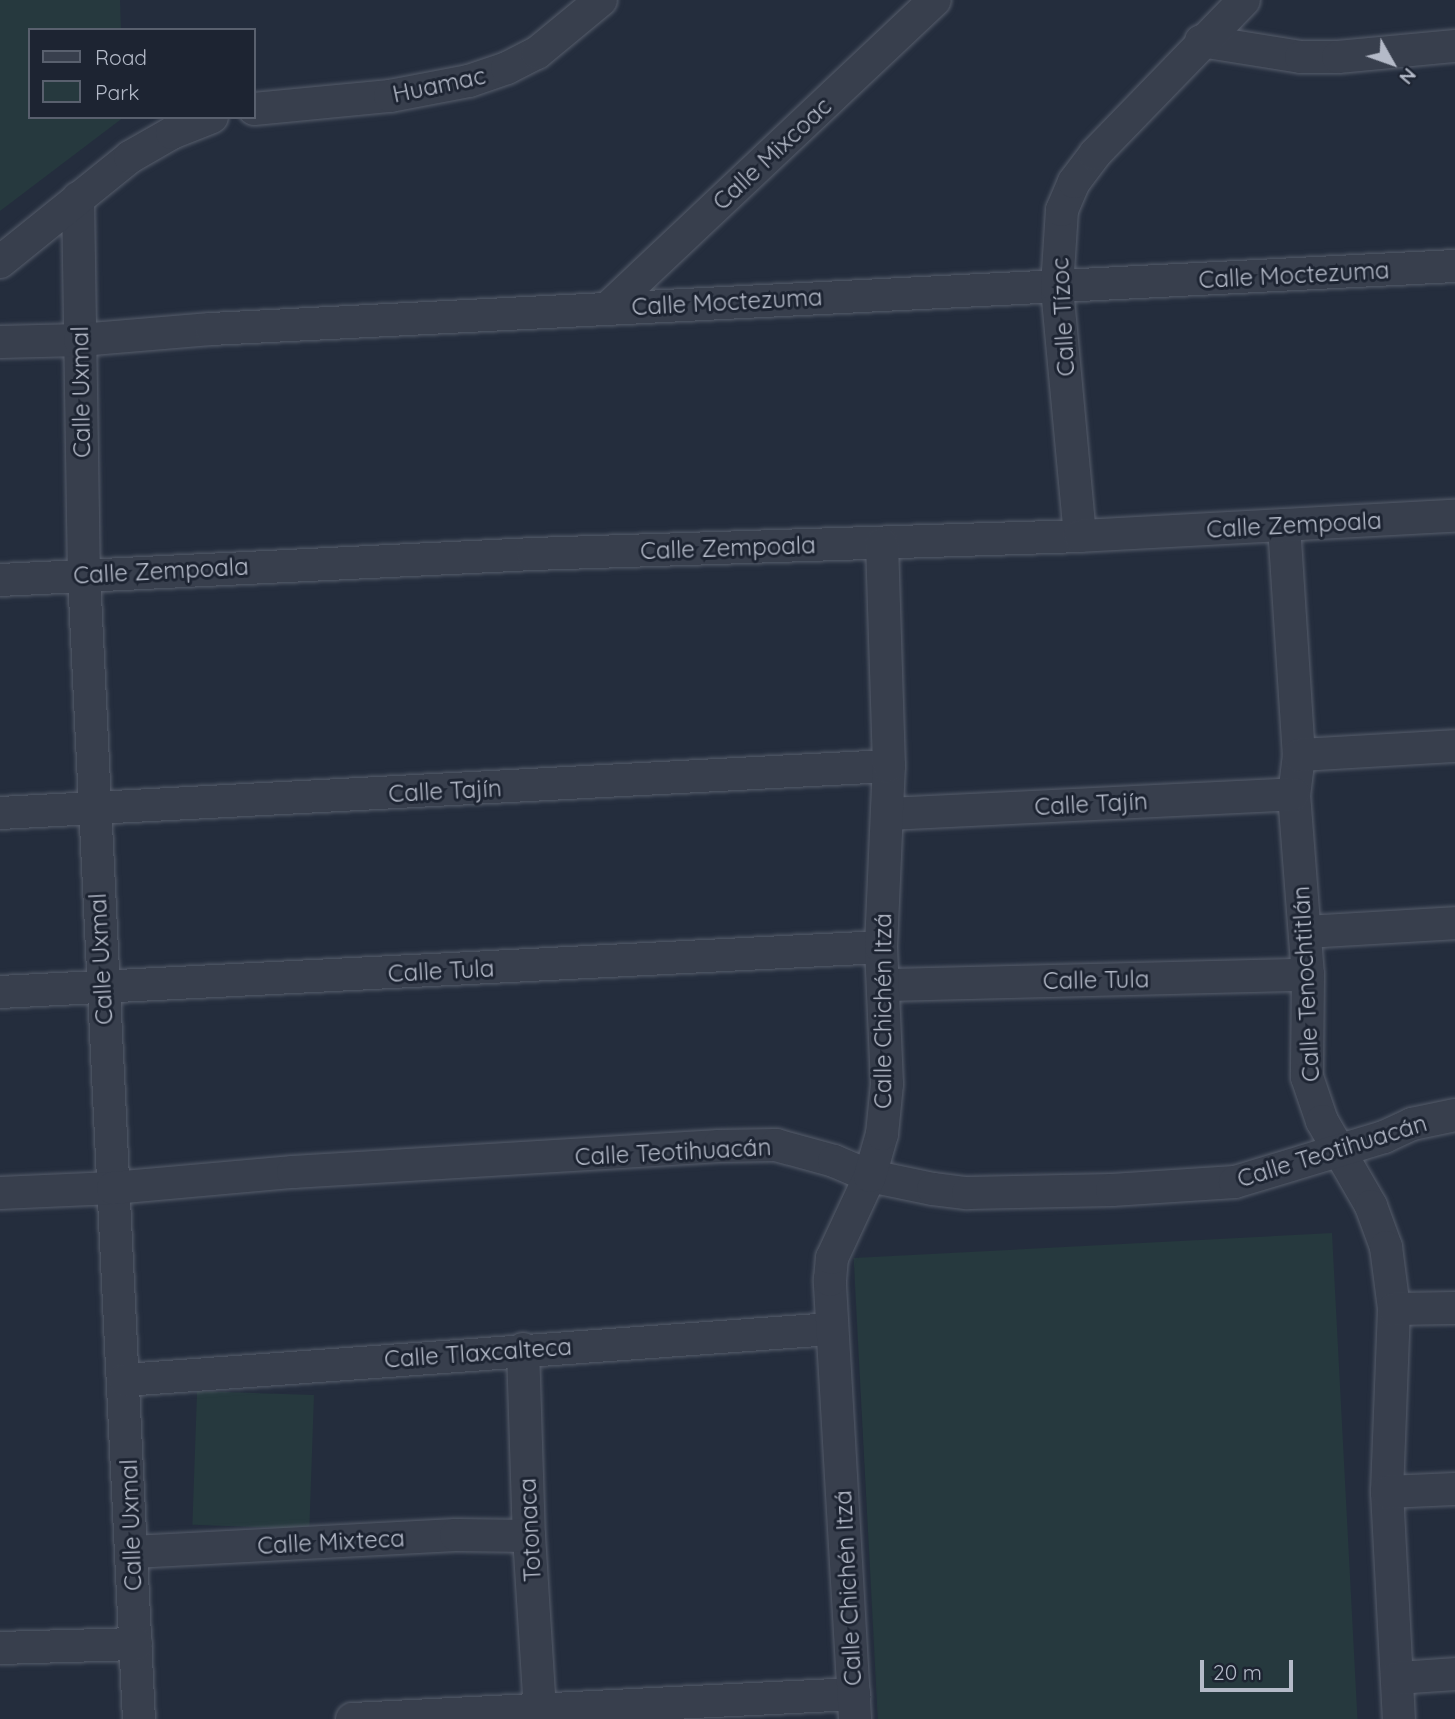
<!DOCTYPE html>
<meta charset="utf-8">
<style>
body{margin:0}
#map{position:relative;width:1455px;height:1719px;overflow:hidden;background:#242d3d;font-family:Quicksand,sans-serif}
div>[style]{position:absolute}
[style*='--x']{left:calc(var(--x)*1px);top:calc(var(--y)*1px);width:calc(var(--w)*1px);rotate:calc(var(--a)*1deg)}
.green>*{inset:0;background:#26393e;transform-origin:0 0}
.roads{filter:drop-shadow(0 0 2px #565d6b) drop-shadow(0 0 2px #565d6b)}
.minor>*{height:32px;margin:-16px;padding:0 16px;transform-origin:16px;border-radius:16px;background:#383f4d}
span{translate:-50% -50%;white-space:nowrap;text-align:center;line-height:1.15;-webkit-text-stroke:6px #1d2432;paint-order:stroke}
.street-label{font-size:24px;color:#b4bac8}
.legend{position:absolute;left:28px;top:28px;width:228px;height:91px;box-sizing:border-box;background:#1d2432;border:2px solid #59606e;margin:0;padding:9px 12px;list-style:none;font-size:21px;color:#b4bac8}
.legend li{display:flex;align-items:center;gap:14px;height:35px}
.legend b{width:35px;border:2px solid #59606e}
.north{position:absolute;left:1357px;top:28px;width:70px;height:70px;-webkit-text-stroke:5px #1d2432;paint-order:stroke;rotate:130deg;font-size:19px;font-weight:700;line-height:28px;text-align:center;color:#b4bac8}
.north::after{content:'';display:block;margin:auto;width:24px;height:32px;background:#b4bac8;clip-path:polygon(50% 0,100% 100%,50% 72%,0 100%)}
.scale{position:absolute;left:1200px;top:1660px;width:93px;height:32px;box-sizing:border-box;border:4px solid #b4bac8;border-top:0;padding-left:9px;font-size:21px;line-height:24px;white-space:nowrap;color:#b4bac8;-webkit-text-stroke:5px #1d2432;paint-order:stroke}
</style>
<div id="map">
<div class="green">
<div style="clip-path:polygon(0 0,120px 0,121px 30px,30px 30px,30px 117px,124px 117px,0 211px)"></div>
<div style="left:1332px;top:1233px;width:487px;height:479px;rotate:87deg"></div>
<div style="left:314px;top:1395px;width:134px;height:117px;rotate:92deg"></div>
</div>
<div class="roads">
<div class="minor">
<div style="--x:1201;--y:41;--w:101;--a:9.1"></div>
<div style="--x:1301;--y:57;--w:37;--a:0"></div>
<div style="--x:1338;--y:57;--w:118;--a:-5.4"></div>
<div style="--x:254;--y:109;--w:137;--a:-5.5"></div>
<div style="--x:390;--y:96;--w:80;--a:-10.8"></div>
<div style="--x:469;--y:81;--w:40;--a:-18.9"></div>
<div style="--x:507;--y:68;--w:34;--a:-27"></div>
<div style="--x:537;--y:53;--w:83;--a:-39.6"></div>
<div style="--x:78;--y:198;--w:377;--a:89.1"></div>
<div style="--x:84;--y:575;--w:1145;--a:87.25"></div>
<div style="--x:0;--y:262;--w:167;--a:-38.9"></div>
<div style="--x:130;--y:157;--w:48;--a:-29.7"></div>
<div style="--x:172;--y:133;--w:43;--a:-21.8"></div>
<div style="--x:608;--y:308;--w:449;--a:-43.3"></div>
<div style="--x:0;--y:342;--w:80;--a:-1.4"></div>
<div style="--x:80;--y:340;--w:131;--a:-4.8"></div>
<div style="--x:211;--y:329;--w:1246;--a:-2.9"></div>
<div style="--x:1284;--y:525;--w:230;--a:86.3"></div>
<div style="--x:1299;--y:755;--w:39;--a:97"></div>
<div style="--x:1294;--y:794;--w:182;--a:85.6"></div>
<div style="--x:1308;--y:975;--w:102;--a:90.6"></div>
<div style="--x:1307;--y:1077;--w:46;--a:71.2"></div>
<div style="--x:1322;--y:1121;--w:98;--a:60"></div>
<div style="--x:1371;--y:1206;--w:44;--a:69.9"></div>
<div style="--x:1386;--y:1247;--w:63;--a:82.6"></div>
<div style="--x:1394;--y:1309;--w:183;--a:92.2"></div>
<div style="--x:1387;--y:1492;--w:227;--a:87"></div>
<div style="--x:1080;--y:536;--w:250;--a:-95.3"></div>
<div style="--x:1057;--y:287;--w:77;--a:-86.3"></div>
<div style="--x:1062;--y:210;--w:30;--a:-67"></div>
<div style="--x:1074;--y:182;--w:35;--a:-53"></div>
<div style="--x:1095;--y:154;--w:214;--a:-45.9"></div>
<div style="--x:0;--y:580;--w:534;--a:-2.79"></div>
<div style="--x:533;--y:554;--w:547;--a:-1.88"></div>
<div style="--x:1080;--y:536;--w:376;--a:-3.1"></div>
<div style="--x:1299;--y:755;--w:156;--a:-3.3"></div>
<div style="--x:0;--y:813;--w:890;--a:-3.03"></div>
<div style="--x:889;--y:814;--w:405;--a:-2.8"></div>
<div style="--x:1305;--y:932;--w:150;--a:-3.4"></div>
<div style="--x:885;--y:985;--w:423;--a:-1.4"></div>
<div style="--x:0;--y:992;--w:882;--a:-2.92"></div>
<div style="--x:0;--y:1193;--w:113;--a:-2.5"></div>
<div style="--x:113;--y:1188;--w:181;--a:-5.1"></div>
<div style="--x:293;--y:1172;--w:427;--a:-3.5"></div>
<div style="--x:719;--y:1146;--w:57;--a:-1"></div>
<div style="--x:776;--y:1145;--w:60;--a:15.4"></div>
<div style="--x:834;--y:1161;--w:39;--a:23"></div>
<div style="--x:870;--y:1176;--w:64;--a:11.7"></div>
<div style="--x:933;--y:1189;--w:35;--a:7"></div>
<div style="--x:968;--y:1193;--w:144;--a:-1.2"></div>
<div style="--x:1112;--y:1190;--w:123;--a:-3.7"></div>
<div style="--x:1235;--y:1182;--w:156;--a:-16.8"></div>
<div style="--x:1384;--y:1137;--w:31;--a:-25"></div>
<div style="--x:1412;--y:1124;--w:44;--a:-11.8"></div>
<div style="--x:1394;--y:1309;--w:61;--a:-0.9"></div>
<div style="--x:523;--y:1349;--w:187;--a:88.2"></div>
<div style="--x:529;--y:1536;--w:175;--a:86.4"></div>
<div style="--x:125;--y:1380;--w:709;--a:-4.13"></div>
<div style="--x:1387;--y:1492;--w:68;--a:-2.5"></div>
<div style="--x:133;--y:1552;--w:323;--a:-3"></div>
<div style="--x:456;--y:1535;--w:73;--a:0.8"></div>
<div style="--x:0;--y:1648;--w:136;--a:-1.7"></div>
<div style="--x:1397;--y:1678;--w:58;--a:-3.9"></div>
<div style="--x:352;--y:1719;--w:503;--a:-2.85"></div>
<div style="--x:855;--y:1719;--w:440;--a:-93.3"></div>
<div style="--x:830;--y:1280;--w:22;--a:-85"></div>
<div style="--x:832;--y:1258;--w:90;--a:-65.1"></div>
<div style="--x:870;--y:1176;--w:44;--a:-74.1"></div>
<div style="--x:882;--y:1134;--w:50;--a:-84.3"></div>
<div style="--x:887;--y:1084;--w:137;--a:-92.5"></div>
<div style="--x:881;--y:947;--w:181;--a:-87.5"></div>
<div style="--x:889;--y:766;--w:222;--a:-91.8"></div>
</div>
</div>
<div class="street-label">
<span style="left:439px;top:85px;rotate:-12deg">Huamac</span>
<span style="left:772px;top:154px;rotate:-43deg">Calle Mixcoac</span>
<span style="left:1294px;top:275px;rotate:-3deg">Calle Moctezuma</span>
<span style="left:727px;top:302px;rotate:-3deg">Calle Moctezuma</span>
<span style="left:1063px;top:317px;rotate:-93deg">Calle Tízoc</span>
<span style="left:81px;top:392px;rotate:-91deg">Calle Uxmal</span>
<span style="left:1294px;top:525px;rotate:-3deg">Calle Zempoala</span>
<span style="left:728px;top:548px;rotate:-2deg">Calle Zempoala</span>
<span style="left:161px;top:571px;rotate:-3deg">Calle Zempoala</span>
<span style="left:445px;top:791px;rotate:-3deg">Calle Tajín</span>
<span style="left:1091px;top:804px;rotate:-3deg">Calle Tajín</span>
<span style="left:101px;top:959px;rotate:-93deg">Calle Uxmal</span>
<span style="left:441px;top:971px;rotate:-3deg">Calle Tula</span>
<span style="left:1096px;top:980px;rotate:-1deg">Calle Tula</span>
<span style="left:1306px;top:984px;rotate:-93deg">Calle Tenochtitlán</span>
<span style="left:883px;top:1011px;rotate:-90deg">Calle Chichén Itzá</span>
<span style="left:1332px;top:1151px;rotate:-17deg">Calle Teotihuacán</span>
<span style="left:673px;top:1152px;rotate:-3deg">Calle Teotihuacán</span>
<span style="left:478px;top:1353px;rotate:-4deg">Calle Tlaxcalteca</span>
<span style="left:131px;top:1525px;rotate:-92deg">Calle Uxmal</span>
<span style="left:530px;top:1530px;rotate:-93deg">Totonaca</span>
<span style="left:331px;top:1542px;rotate:-3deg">Calle Mixteca</span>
<span style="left:848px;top:1588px;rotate:-93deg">Calle Chichén Itzá</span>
</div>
<ul class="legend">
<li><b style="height:9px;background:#383f4d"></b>Road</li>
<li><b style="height:19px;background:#26393e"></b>Park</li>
</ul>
<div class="north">N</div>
<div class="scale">20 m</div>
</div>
